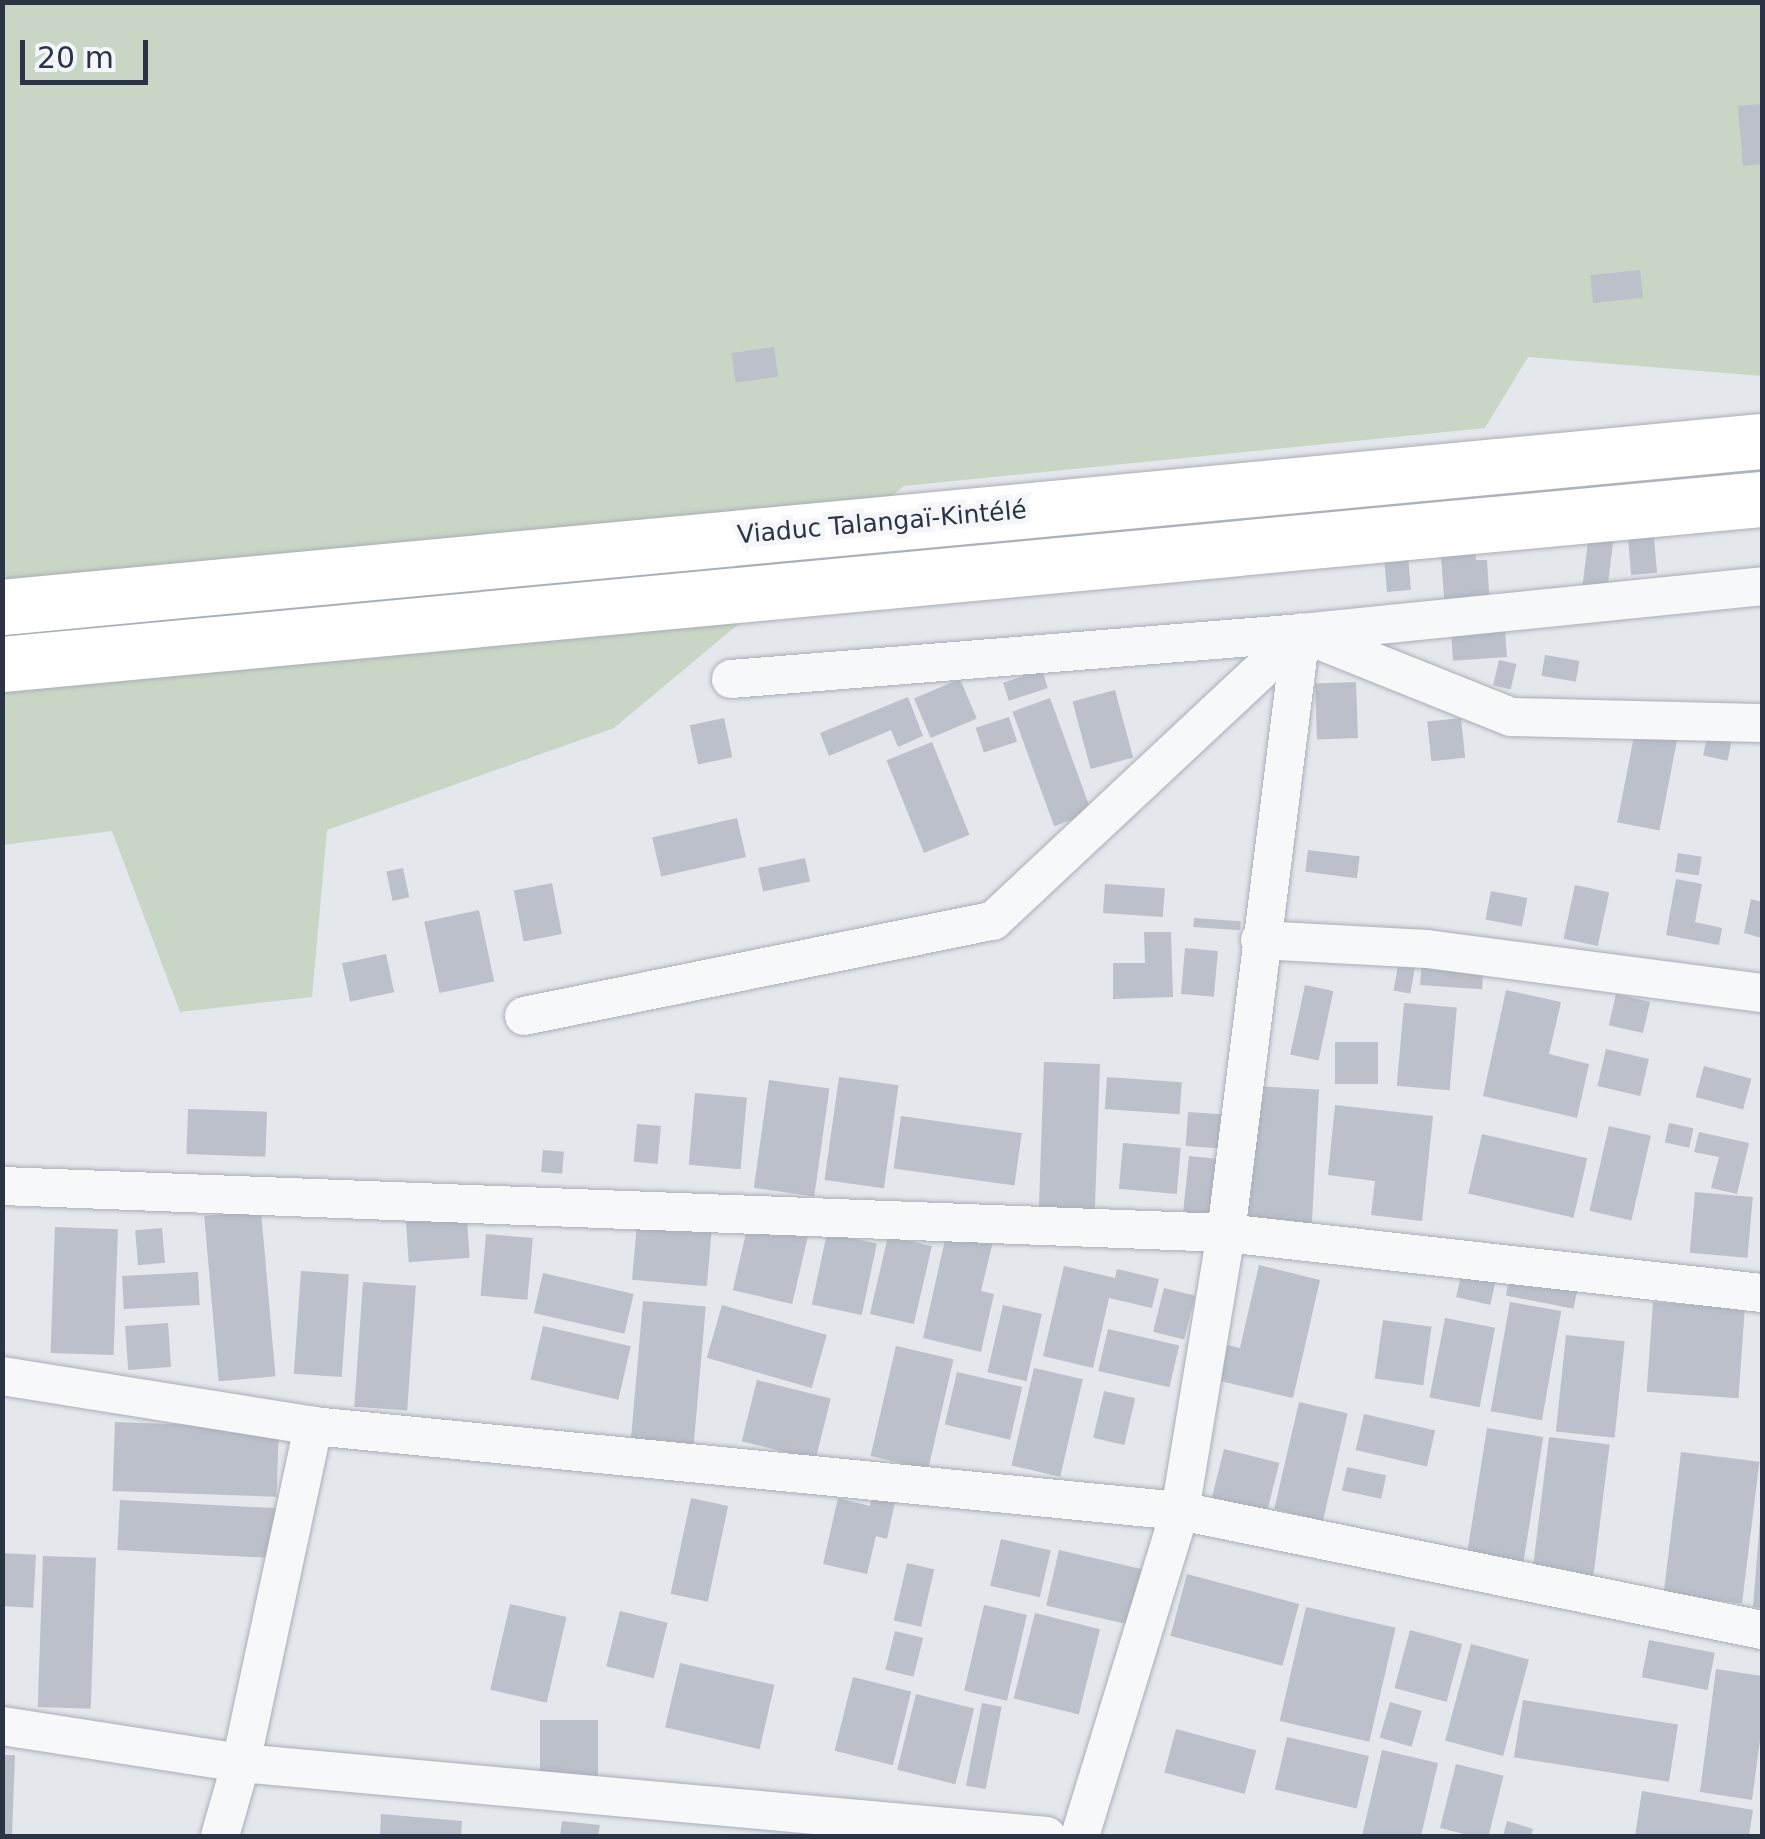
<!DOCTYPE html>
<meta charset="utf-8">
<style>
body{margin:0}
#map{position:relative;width:1765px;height:1839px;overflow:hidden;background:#e4e7ec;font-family:"DejaVu Sans",sans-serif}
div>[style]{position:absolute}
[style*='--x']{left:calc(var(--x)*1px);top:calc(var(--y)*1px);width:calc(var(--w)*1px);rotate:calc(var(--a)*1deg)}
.green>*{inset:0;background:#c9d6c5}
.building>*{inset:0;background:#bbc0ca;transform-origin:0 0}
.roads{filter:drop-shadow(0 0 2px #a9aeb7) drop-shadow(0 0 2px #a9aeb7)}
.minor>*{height:38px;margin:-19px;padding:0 19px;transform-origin:19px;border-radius:19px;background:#f7f8fa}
.trunk>*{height:55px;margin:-27.5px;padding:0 27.5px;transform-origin:27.5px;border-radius:27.5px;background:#fff}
span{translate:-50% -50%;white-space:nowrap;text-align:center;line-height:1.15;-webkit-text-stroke:10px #f4f6f9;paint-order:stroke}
.street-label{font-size:25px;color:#2b3445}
.frame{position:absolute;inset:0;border:5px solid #2b3445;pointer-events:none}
.scale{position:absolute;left:20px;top:40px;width:128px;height:45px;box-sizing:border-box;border:5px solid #2b3445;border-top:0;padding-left:12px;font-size:30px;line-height:35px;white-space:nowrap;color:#2b3445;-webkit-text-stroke:8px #f4f6f9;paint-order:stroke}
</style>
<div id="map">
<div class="green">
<div style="clip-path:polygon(2px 3px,1762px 3px,1762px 376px,1528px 357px,1485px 428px,904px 486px,614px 728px,327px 830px,312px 997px,180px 1012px,112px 831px,3px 845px)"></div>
</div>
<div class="building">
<div style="clip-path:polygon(1762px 104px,1762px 164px,1743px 166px,1738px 106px)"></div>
<div style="left:1640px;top:270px;width:28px;height:50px;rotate:84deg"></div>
<div style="left:774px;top:347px;width:30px;height:43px;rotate:82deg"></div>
<div style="left:1652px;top:515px;width:58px;height:26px;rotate:85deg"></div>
<div style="left:1589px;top:533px;width:25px;height:61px;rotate:7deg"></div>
<div style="clip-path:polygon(1474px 541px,1476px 560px,1487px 560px,1490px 607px,1445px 610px,1440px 543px)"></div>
<div style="left:1408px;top:556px;width:34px;height:24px;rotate:85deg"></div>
<div style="left:1505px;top:630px;width:27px;height:54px;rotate:86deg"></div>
<div style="left:1545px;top:655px;width:35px;height:21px;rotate:10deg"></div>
<div style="left:1499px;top:660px;width:18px;height:26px;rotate:13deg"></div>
<div style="left:1042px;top:670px;width:19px;height:41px;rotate:72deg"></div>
<div style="left:960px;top:679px;width:43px;height:50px;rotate:67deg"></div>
<div style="left:1356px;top:682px;width:56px;height:41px;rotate:88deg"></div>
<div style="left:1115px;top:690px;width:70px;height:44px;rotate:75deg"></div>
<div style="clip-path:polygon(908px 697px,923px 736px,898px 747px,891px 730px,829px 756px,820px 733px)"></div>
<div style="left:1050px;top:698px;width:122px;height:40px;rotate:70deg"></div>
<div style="left:1009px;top:717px;width:26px;height:35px;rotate:72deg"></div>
<div style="left:724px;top:718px;width:40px;height:35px;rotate:78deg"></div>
<div style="left:1461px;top:718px;width:40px;height:34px;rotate:84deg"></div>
<div style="left:1635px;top:731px;width:43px;height:93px;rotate:11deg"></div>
<div style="left:1707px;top:737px;width:25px;height:19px;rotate:12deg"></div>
<div style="left:932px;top:742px;width:100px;height:49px;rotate:68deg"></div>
<div style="left:737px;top:818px;width:40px;height:87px;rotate:77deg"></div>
<div style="left:1308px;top:850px;width:52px;height:22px;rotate:7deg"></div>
<div style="left:1678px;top:853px;width:24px;height:19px;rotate:9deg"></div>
<div style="left:805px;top:858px;width:24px;height:48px;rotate:78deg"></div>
<div style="left:403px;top:868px;width:30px;height:17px;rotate:78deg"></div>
<div style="clip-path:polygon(1676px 879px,1702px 884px,1695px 922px,1722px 928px,1719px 945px,1666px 935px)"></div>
<div style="left:552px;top:883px;width:52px;height:39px;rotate:79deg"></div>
<div style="left:1105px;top:884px;width:60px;height:29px;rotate:4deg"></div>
<div style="left:1575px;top:885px;width:35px;height:55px;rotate:12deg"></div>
<div style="left:1491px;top:891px;width:37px;height:29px;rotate:11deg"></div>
<div style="clip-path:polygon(1751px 899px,1762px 902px,1762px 938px,1744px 933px)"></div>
<div style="left:479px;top:910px;width:73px;height:56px;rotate:78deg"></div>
<div style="left:1194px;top:918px;width:47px;height:9px;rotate:4deg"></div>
<div style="clip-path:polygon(1144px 932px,1171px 932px,1173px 997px,1113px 999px,1113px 963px,1145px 963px)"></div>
<div style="left:1185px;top:948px;width:33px;height:46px;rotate:5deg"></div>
<div style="left:386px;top:954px;width:39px;height:45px;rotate:78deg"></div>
<div style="left:1400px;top:954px;width:17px;height:37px;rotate:10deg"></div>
<div style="left:1422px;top:958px;width:62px;height:27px;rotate:4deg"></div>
<div style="left:1305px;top:985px;width:29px;height:71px;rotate:12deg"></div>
<div style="clip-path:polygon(1506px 990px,1561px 1002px,1549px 1054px,1589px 1064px,1577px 1118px,1483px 1096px)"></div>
<div style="left:1616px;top:994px;width:35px;height:32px;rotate:13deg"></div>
<div style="left:1404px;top:1003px;width:53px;height:83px;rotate:5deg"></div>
<div style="left:1378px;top:1042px;width:42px;height:43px;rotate:90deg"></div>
<div style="left:1606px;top:1049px;width:44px;height:38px;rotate:13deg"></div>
<div style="left:1044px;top:1062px;width:56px;height:152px;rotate:2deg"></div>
<div style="left:1704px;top:1066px;width:49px;height:32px;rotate:15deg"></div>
<div style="left:839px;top:1077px;width:60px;height:104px;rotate:8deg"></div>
<div style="left:1107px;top:1077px;width:75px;height:32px;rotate:4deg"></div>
<div style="left:769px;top:1080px;width:61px;height:109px;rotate:8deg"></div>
<div style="left:1252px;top:1086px;width:67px;height:141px;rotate:3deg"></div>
<div style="left:695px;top:1093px;width:52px;height:72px;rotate:5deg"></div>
<div style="clip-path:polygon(1335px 1105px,1433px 1116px,1422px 1221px,1371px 1215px,1375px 1181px,1328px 1175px)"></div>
<div style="left:188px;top:1109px;width:79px;height:45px;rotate:2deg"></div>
<div style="left:1188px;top:1112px;width:44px;height:34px;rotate:4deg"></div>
<div style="left:901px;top:1116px;width:122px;height:53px;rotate:8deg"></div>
<div style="left:1669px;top:1123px;width:25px;height:20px;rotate:12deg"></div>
<div style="left:637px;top:1124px;width:24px;height:38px;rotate:5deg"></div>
<div style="left:1609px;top:1126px;width:43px;height:87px;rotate:13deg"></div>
<div style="clip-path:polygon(1699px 1132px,1749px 1143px,1737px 1194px,1711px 1188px,1719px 1157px,1694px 1152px)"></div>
<div style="left:1482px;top:1134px;width:108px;height:61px;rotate:13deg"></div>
<div style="left:1123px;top:1143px;width:58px;height:46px;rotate:5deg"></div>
<div style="left:543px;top:1150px;width:21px;height:22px;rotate:5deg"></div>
<div style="left:1189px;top:1156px;width:39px;height:63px;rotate:6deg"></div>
<div style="left:1695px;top:1192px;width:58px;height:61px;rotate:5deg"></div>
<div style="left:466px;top:1206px;width:52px;height:61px;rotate:86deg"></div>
<div style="left:261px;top:1211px;width:166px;height:57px;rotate:85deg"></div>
<div style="left:638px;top:1212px;width:75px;height:68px;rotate:5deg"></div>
<div style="left:749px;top:1220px;width:61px;height:72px;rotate:13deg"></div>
<div style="clip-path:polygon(949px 1222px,995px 1233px,981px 1291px,994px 1294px,981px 1352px,923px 1338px)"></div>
<div style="left:55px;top:1227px;width:63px;height:126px;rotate:2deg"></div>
<div style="left:162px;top:1228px;width:35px;height:27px;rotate:85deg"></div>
<div style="left:827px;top:1233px;width:51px;height:73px;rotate:12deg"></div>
<div style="left:486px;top:1234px;width:47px;height:62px;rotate:5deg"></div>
<div style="left:888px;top:1236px;width:45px;height:80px;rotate:13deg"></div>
<div style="left:1464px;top:1263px;width:35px;height:35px;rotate:13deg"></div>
<div style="clip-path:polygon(1259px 1265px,1320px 1280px,1293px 1398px,1207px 1378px,1215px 1342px,1240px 1348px)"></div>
<div style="clip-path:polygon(1064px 1266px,1115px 1278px,1117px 1269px,1159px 1279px,1152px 1308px,1109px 1298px,1093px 1368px,1043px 1356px)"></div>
<div style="left:1511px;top:1269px;width:69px;height:27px;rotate:11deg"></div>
<div style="left:301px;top:1271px;width:48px;height:103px;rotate:4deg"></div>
<div style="left:198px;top:1272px;width:33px;height:76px;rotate:87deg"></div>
<div style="left:543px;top:1273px;width:93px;height:41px;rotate:13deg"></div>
<div style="left:363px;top:1282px;width:53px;height:125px;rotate:4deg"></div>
<div style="left:1164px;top:1288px;width:32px;height:45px;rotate:14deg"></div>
<div style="left:643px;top:1301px;width:63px;height:141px;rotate:5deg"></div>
<div style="left:1510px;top:1302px;width:52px;height:111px;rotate:10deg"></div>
<div style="left:1653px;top:1302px;width:92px;height:90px;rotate:4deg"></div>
<div style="left:722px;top:1305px;width:109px;height:55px;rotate:16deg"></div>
<div style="left:1003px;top:1305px;width:40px;height:69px;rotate:13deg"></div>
<div style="left:1445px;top:1318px;width:51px;height:81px;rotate:11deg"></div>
<div style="left:1383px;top:1320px;width:49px;height:59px;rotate:8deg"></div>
<div style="left:168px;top:1323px;width:44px;height:43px;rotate:86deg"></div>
<div style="left:543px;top:1326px;width:90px;height:55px;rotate:13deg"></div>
<div style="left:1108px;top:1329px;width:73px;height:43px;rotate:13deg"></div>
<div style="left:1566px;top:1335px;width:59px;height:97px;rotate:6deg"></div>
<div style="left:896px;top:1346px;width:59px;height:113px;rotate:13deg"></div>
<div style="left:1034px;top:1368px;width:50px;height:100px;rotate:13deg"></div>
<div style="left:957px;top:1372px;width:67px;height:54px;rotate:13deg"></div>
<div style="left:757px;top:1380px;width:76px;height:63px;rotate:14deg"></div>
<div style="left:1104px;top:1391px;width:32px;height:48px;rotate:13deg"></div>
<div style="left:1299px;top:1402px;width:50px;height:110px;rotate:13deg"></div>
<div style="left:1364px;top:1414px;width:73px;height:37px;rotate:13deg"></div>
<div style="left:115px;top:1422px;width:164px;height:69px;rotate:2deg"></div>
<div style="left:1487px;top:1428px;width:57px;height:137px;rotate:9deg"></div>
<div style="left:1549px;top:1437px;width:61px;height:146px;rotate:7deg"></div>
<div style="left:1224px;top:1449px;width:57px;height:59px;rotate:14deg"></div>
<div style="left:1681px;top:1452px;width:79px;height:143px;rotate:7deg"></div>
<div style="left:1347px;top:1467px;width:40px;height:24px;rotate:12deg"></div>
<div style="clip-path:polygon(872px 1497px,895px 1502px,887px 1539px,876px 1536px,867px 1574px,823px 1564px,838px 1498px,870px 1506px)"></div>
<div style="left:691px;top:1498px;width:38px;height:98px;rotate:12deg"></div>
<div style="left:120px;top:1500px;width:160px;height:50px;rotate:3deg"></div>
<div style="clip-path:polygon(1760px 1519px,1762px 1519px,1762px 1608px,1753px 1607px)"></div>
<div style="left:1001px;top:1539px;width:51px;height:48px;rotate:13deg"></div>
<div style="left:1059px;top:1550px;width:90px;height:57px;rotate:13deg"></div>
<div style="left:2px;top:1553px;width:34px;height:53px;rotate:3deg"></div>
<div style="left:43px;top:1556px;width:53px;height:151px;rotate:2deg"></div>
<div style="left:907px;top:1563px;width:28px;height:59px;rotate:13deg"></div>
<div style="left:1187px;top:1574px;width:116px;height:64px;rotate:15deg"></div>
<div style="left:510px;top:1604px;width:58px;height:88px;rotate:13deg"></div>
<div style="left:984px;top:1605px;width:44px;height:88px;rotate:13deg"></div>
<div style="left:1306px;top:1607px;width:92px;height:117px;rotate:13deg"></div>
<div style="left:620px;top:1611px;width:49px;height:57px;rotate:14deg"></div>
<div style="left:1035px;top:1613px;width:67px;height:88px;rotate:14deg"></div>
<div style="left:1410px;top:1630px;width:54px;height:60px;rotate:15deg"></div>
<div style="left:895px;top:1631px;width:29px;height:40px;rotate:14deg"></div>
<div style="left:1649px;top:1640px;width:67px;height:38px;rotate:11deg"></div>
<div style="left:1471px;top:1644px;width:60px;height:100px;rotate:15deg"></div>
<div style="left:680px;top:1663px;width:97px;height:66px;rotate:13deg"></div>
<div style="clip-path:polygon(1716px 1669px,1762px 1676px,1762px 1725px,1752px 1800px,1700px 1792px)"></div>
<div style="left:853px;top:1677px;width:60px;height:76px;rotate:14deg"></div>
<div style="left:916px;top:1694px;width:60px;height:78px;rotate:14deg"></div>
<div style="left:1523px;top:1700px;width:157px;height:58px;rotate:9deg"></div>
<div style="left:1390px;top:1702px;width:33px;height:37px;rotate:16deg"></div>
<div style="left:982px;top:1703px;width:20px;height:84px;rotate:11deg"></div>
<div style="left:540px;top:1720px;width:58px;height:59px"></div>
<div style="left:1176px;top:1729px;width:83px;height:45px;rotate:15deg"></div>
<div style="left:1287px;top:1737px;width:84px;height:54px;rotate:13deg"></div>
<div style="clip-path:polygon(1382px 1750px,1438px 1763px,1421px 1836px,1362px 1836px)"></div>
<div style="clip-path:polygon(2px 1755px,15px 1755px,12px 1836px,2px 1836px)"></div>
<div style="left:1456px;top:1764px;width:49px;height:66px;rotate:14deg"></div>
<div style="clip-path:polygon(1642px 1791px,1753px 1810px,1749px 1836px,1635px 1836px)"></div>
<div style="clip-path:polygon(381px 1814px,462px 1821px,461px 1836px,380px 1836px)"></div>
<div style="clip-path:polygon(562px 1821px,600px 1825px,598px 1836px,560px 1836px)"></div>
<div style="clip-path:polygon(1507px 1821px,1533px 1829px,1531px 1836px,1503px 1836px)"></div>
</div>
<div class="roads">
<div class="minor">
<div style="--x:731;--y:679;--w:572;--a:-4.61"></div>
<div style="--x:1301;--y:633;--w:463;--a:-5.8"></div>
<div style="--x:1260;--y:940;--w:167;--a:3.1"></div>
<div style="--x:1427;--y:949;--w:338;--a:7.5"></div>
<div style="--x:524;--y:1016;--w:479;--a:-11.5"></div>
<div style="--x:993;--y:921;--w:422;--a:-43.1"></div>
<div style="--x:1301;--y:633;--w:226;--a:21.8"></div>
<div style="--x:1511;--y:717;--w:251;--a:1.4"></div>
<div style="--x:2;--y:1186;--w:1225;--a:2.2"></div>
<div style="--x:1226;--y:1233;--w:539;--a:6.39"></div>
<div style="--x:2;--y:1376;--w:315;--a:9.1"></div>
<div style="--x:313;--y:1426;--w:871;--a:5.6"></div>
<div style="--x:1180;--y:1511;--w:594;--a:11.56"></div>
<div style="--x:2;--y:1726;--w:242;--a:8.8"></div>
<div style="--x:241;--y:1763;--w:809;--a:5.18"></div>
<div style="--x:220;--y:1836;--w:76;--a:-74"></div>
<div style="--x:241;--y:1763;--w:345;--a:-77.9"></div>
<div style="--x:1080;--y:1836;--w:340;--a:-72.9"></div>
<div style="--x:1180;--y:1511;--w:282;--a:-80.6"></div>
<div style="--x:1226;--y:1233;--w:605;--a:-82.87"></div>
</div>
<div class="trunk">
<div style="--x:2;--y:607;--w:1768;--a:-5.39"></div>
<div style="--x:2;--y:664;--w:1768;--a:-5.36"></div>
</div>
</div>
<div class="street-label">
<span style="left:882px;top:523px;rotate:-5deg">Viaduc Talangaï-Kintélé</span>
</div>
<div class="frame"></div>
<div class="scale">20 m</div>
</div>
